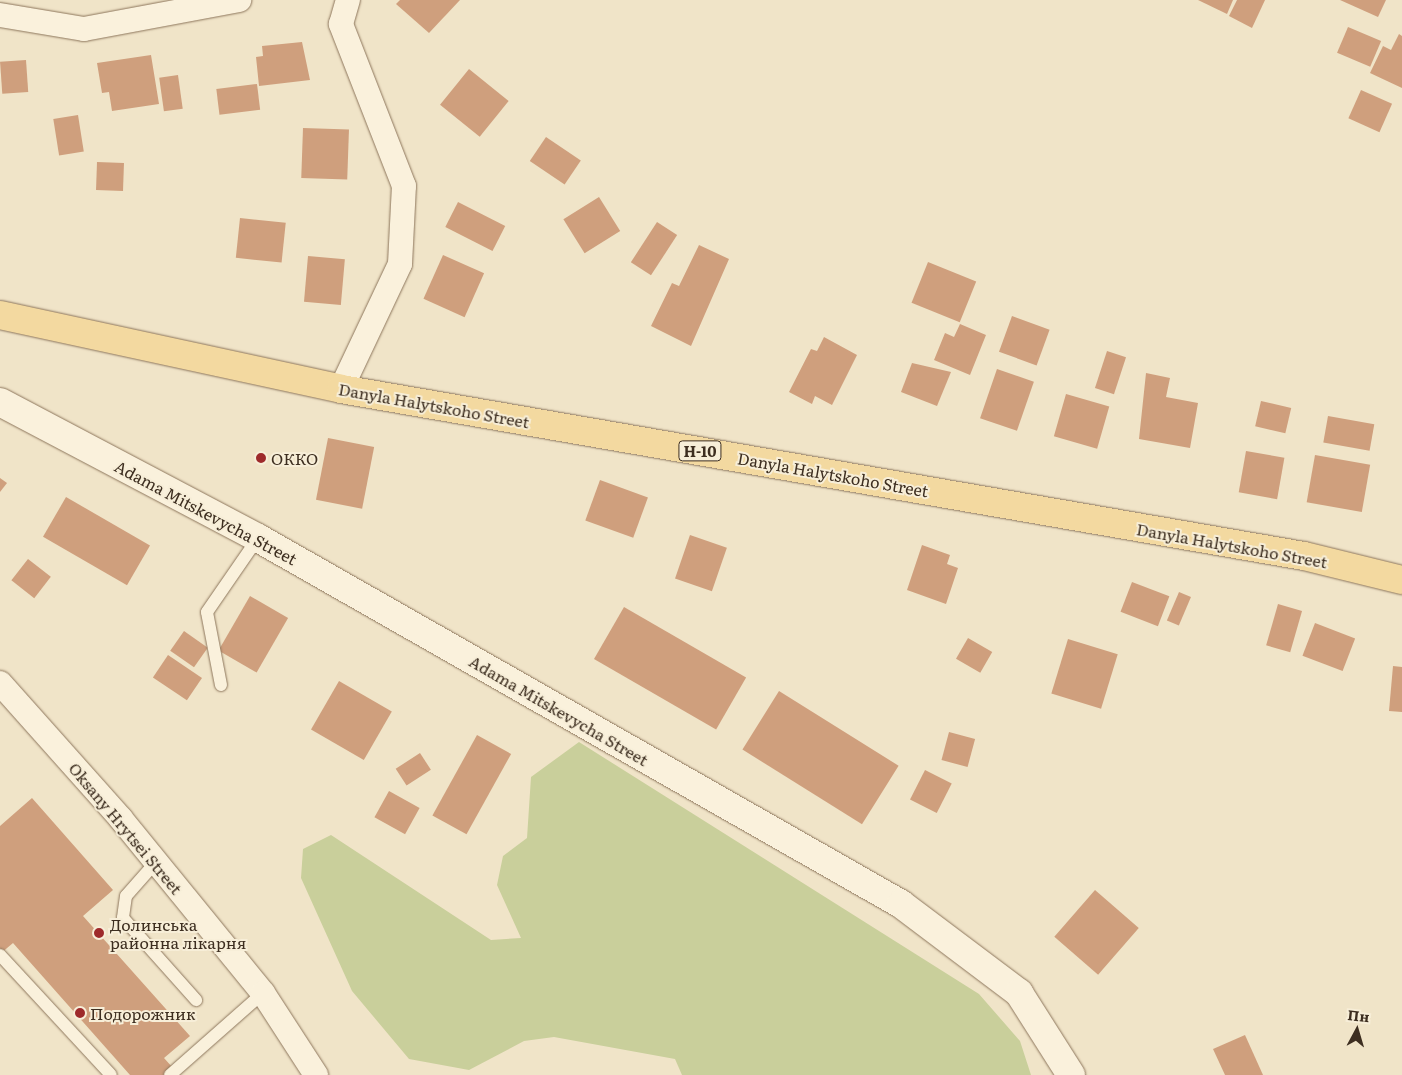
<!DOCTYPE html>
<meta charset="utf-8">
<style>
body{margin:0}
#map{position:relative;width:1402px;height:1075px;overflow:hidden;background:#f0e4c8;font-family:Literata,serif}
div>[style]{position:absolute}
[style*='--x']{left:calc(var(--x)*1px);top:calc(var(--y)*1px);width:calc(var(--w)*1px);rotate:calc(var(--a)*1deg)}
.green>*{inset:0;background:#c9cf9b}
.building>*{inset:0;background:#cf9f7d;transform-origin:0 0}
.roads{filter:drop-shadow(0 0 1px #8d765c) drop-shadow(0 0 1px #8d765c)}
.lane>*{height:12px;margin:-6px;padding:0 6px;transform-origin:6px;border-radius:6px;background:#faf1dc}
.street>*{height:24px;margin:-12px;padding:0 12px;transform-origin:12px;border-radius:12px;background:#faf1dc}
.secondary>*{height:28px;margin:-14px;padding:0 14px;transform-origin:14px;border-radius:14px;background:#faf1dc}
.primary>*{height:28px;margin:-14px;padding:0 14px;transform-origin:14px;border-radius:14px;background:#f3d9a0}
.dots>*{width:14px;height:14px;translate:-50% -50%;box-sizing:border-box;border:2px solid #f7eed8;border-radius:50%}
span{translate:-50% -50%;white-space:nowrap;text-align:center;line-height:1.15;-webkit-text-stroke:4px #f7eed8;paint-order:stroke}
.shield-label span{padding:1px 4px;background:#f7eed8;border:1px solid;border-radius:4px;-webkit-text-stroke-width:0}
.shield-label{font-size:15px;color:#3d2e20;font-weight:700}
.street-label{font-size:16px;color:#3d2e20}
.poi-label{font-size:16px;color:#3d2e20}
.left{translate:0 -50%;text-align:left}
.north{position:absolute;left:1332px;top:1005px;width:50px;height:50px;-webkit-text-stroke:4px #f7eed8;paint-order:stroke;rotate:6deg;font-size:14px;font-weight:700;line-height:20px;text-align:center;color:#3d2e20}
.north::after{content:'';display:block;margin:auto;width:18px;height:22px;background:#3d2e20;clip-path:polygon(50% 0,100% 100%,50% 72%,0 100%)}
</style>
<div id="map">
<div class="green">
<div style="clip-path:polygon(579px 742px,979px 994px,1020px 1041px,1031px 1075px,682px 1075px,675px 1059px,554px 1037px,524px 1041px,469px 1070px,409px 1059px,352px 991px,301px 878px,303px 849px,331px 835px,491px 940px,521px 938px,497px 885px,503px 856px,527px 838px,531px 777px)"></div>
</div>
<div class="building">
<div style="clip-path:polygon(400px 0,460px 0,429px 33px,396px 4px)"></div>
<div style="clip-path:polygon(1198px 0,1233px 0,1227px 14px)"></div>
<div style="clip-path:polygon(1237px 0,1265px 0,1252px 28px,1229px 16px)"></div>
<div style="clip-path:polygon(1340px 0,1386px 0,1378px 17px)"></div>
<div style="left:1348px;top:27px;width:36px;height:28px;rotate:23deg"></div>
<div style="clip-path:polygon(1399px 34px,1402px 36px,1402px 88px,1370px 73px,1383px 46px,1391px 50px)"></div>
<div style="clip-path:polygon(302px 42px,310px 80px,259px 86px,256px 57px,263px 56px,262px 46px)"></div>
<div style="clip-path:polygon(151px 55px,159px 104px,112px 111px,109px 92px,102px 93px,97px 63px)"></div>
<div style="left:26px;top:60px;width:32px;height:26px;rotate:86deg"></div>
<div style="left:469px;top:69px;width:51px;height:46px;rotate:39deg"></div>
<div style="left:178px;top:75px;width:34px;height:19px;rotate:82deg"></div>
<div style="left:257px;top:84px;width:26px;height:41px;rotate:83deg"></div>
<div style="left:1361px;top:90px;width:34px;height:31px;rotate:24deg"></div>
<div style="left:78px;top:115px;width:37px;height:25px;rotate:81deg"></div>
<div style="left:303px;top:128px;width:46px;height:50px;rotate:2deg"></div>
<div style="left:546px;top:137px;width:42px;height:29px;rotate:34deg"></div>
<div style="left:97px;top:162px;width:27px;height:28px;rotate:2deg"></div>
<div style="left:599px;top:197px;width:40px;height:42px;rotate:58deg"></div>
<div style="left:458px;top:202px;width:53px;height:28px;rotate:27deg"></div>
<div style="left:240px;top:218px;width:46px;height:40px;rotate:6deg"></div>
<div style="left:657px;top:222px;width:24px;height:48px;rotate:33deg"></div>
<div style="clip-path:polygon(699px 245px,729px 259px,691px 346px,651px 326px,672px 283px,679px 286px)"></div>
<div style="left:443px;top:255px;width:45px;height:48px;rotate:24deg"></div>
<div style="left:308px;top:256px;width:37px;height:46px;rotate:5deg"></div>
<div style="left:928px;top:262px;width:52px;height:44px;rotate:22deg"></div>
<div style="left:1012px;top:316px;width:40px;height:38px;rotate:20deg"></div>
<div style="clip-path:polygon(960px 324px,986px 335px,970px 375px,934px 360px,945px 333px,954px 337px)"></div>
<div style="clip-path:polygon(824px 337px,857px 355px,832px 405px,815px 396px,812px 404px,789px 392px,811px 349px,817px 351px)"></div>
<div style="left:1107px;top:351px;width:20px;height:39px;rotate:18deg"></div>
<div style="clip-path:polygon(912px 363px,951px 372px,937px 406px,901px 392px)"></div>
<div style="left:997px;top:369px;width:39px;height:52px;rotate:19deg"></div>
<div style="clip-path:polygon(1146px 373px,1170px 378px,1166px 397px,1198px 403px,1190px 448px,1139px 439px)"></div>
<div style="left:1066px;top:394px;width:45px;height:44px;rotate:16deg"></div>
<div style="left:1261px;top:401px;width:31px;height:26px;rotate:13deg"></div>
<div style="left:1328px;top:416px;width:47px;height:27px;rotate:10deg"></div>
<div style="left:328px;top:438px;width:47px;height:63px;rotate:11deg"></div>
<div style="left:1246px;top:451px;width:39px;height:42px;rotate:10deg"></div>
<div style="left:1315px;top:455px;width:56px;height:48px;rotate:10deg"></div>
<div style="clip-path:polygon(0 478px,7px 483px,0 492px)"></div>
<div style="left:600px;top:480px;width:51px;height:43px;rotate:20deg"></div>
<div style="left:66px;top:497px;width:97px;height:46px;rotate:30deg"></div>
<div style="left:690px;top:535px;width:39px;height:46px;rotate:19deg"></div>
<div style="clip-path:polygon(922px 545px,950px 555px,947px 564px,958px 568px,946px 604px,907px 590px)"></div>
<div style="left:28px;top:559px;width:29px;height:27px;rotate:38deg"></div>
<div style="left:1132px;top:582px;width:40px;height:32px;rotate:21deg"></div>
<div style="left:1179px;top:592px;width:13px;height:31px;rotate:23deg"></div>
<div style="left:250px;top:596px;width:44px;height:63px;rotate:30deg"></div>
<div style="left:1278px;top:604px;width:25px;height:43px;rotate:16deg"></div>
<div style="left:624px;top:607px;width:141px;height:60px;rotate:30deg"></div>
<div style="left:1315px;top:623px;width:43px;height:35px;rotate:21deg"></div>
<div style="left:184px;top:631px;width:29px;height:24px;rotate:35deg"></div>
<div style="left:968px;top:638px;width:28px;height:24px;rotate:30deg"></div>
<div style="left:1068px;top:639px;width:52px;height:57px;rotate:17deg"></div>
<div style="left:168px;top:655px;width:41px;height:27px;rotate:34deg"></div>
<div style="clip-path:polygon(1393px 666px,1402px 667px,1402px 712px,1389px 711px)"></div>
<div style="left:339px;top:681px;width:61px;height:56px;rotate:30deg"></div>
<div style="left:779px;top:691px;width:141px;height:69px;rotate:32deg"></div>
<div style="left:949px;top:732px;width:27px;height:29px;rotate:15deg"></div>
<div style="left:477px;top:735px;width:39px;height:92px;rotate:29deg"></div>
<div style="left:420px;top:753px;width:20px;height:29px;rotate:57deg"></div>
<div style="left:925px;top:770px;width:30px;height:33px;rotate:27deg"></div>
<div style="left:389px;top:791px;width:35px;height:30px;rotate:29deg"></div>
<div style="clip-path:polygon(32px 798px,113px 890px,83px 916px,190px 1036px,164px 1058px,173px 1068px,165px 1075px,130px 1075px,13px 943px,0 954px,0 826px)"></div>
<div style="left:1095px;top:890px;width:58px;height:62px;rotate:41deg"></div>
<div style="clip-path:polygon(1245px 1035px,1263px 1075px,1225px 1075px,1213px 1049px)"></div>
</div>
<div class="roads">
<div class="lane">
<div style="--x:221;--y:685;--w:74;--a:-100.9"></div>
<div style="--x:207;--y:612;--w:90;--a:-55.4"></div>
<div style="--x:156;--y:862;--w:45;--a:131.4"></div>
<div style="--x:126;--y:896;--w:22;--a:98"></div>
<div style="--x:123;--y:918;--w:110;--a:48.3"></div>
<div style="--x:0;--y:955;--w:163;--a:47.2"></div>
<div style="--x:170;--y:1075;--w:124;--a:-41.4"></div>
</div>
<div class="street">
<div style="--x:0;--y:15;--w:85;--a:9.5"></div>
<div style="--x:84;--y:29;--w:158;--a:-10.6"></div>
<div style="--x:341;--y:389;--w:138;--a:-64.7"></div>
<div style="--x:400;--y:264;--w:78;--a:-87.1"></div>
<div style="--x:404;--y:186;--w:174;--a:-111.3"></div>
<div style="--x:341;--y:24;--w:25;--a:-74"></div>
<div style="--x:0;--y:683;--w:182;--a:48.3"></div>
<div style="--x:121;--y:819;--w:225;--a:50.8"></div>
<div style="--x:263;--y:993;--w:98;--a:57.1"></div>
</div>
<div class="secondary">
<div style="--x:0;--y:402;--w:292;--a:27.8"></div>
<div style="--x:258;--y:538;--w:740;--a:29.65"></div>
<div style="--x:901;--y:904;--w:148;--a:37"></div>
<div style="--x:1019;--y:993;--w:97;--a:57.6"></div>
</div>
<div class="primary">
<div style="--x:0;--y:315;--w:349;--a:12.2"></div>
<div style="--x:341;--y:389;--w:977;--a:9.84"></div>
<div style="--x:1304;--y:556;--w:101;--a:13.8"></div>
</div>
</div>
<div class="dots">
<div style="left:261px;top:458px;background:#9e2a2b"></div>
<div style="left:99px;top:933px;background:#9e2a2b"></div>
<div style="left:80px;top:1013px;background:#9e2a2b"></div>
</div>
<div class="shield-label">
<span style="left:700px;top:451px">Н-10</span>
</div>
<div class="street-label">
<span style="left:434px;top:405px;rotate:10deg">Danyla Halytskoho Street</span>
<span style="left:833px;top:474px;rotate:10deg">Danyla Halytskoho Street</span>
<span style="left:206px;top:512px;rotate:28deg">Adama Mitskevycha Street</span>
<span style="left:1232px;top:545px;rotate:10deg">Danyla Halytskoho Street</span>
<span style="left:559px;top:710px;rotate:30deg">Adama Mitskevycha Street</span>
<span style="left:126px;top:828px;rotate:50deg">Oksany Hrytsei Street</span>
</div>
<div class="poi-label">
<span class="left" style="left:271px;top:458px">ОККО</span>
<span class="left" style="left:110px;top:933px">Долинська<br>районна лікарня</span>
<span class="left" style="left:90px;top:1013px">Подорожник</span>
</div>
<div class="north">Пн</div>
</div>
